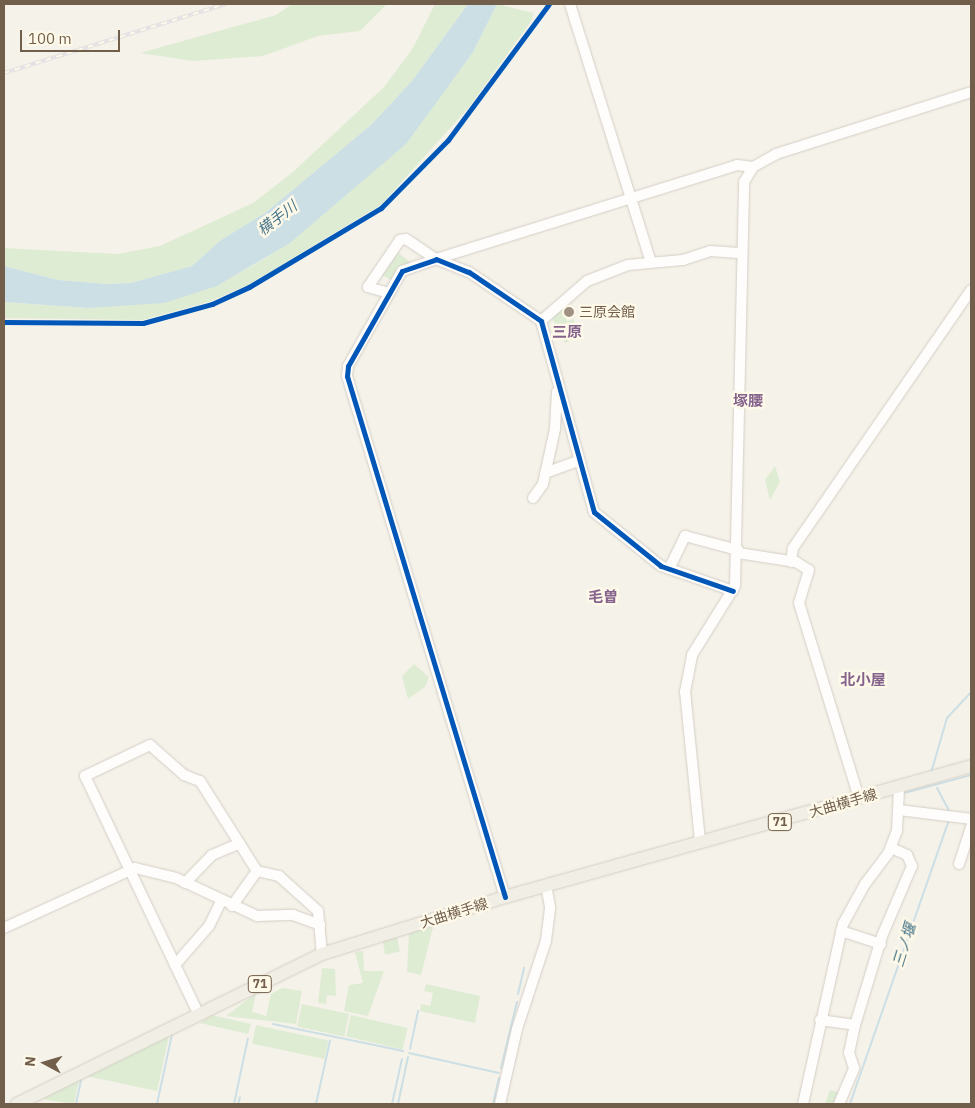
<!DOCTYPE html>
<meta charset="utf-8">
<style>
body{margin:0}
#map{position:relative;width:975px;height:1108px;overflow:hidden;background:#f5f2e9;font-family:"IBM Plex Sans","Noto Sans JP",sans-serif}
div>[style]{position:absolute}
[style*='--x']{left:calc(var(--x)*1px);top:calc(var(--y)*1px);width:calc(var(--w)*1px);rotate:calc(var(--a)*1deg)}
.green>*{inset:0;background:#dfecd4;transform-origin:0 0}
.water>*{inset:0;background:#cbdfe5}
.stream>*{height:2px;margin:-1px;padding:0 1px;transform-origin:1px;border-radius:1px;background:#cbdfe5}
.roads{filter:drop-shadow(0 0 1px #d4cec6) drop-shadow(0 0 1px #d4cec6)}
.minor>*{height:10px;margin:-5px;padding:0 5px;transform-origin:5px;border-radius:5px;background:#fefdfc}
.major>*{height:12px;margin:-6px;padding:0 6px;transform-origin:6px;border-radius:6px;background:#f1eee5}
.rail>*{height:4px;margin-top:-2px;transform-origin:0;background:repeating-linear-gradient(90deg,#fef9e9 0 5.5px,#e4e1e4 0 11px);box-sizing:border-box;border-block:1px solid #e4e1e4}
.cycleway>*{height:5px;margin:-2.5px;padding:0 2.5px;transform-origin:2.5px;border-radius:2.5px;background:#0057b8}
.dots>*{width:14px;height:14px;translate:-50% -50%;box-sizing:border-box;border:2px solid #fef9e9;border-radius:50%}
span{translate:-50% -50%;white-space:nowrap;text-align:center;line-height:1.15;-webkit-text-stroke:4.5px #fef9e9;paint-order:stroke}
.shield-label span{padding:1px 4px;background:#fef9e9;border:1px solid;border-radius:4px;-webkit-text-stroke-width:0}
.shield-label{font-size:12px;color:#715e4b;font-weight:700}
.poi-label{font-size:14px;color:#715e4b}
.left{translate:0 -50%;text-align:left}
.street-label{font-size:14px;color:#715e4b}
.water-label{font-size:15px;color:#4a778a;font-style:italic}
.neighbourhood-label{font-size:15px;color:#85638d;font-weight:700}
.frame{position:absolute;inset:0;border:5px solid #715e4b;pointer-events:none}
.north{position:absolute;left:20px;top:1038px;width:50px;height:50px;-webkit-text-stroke:4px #fef9e9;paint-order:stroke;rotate:276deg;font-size:14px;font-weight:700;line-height:20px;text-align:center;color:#715e4b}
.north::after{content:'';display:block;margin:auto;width:18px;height:22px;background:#715e4b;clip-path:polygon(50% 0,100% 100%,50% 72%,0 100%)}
.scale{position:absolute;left:20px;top:30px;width:100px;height:22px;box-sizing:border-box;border:2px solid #715e4b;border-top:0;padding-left:6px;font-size:15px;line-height:18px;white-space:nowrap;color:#715e4b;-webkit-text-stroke:4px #fef9e9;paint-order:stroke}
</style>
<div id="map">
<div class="green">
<div style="clip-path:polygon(292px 4px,387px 4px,360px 31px,318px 36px,263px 56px,193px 61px,140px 53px,276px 15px)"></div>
<div style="clip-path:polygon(435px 4px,468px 4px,412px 81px,371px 125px,265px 213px,221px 240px,192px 266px,131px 283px,107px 284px,58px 280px,4px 266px,4px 248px,118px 254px,160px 246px,253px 203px,293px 172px,384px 87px,413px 48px)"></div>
<div style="clip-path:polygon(497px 4px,533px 13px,532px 20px,470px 106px,381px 205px,248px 285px,209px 302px,142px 320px,4px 318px,4px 302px,88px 308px,217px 286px,267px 257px,405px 144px,473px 52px)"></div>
<div style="clip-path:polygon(396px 251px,411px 263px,393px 281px,380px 274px)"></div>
<div style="clip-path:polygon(563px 305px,567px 321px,574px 319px,577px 338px,565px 343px,551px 316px)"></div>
<div style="clip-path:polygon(775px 466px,780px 482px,770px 500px,765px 480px)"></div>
<div style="clip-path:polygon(414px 664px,429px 677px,425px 687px,408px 699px,402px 676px)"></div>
<div style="clip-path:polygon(433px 927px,421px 975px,407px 972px,409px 933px)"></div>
<div style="left:397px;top:937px;width:15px;height:15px;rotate:79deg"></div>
<div style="clip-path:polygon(363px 951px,364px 971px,384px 971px,368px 1016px,344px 1011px,349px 985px,363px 983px,355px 952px)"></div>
<div style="clip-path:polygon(322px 968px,335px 969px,336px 996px,327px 995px,326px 1004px,318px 1003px)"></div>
<div style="clip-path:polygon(426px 984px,480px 996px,475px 1023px,420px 1011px,421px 1004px,430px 1006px,433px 993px,424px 991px)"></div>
<div style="clip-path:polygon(282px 988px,302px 991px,296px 1024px,226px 1016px,256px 993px,252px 1012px,266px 1016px,271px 994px)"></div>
<div style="left:302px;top:1004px;width:48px;height:23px;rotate:12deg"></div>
<div style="clip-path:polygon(212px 1015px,251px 1024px,248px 1034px,200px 1023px)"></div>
<div style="left:351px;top:1015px;width:58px;height:22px;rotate:13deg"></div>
<div style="left:256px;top:1025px;width:74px;height:19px;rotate:12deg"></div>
<div style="clip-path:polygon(169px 1036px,157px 1091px,86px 1076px)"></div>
<div style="clip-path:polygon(79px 1080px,74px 1104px,42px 1099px)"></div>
<div style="clip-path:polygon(830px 1090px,841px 1093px,836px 1104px,825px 1104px)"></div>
</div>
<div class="water">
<div style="clip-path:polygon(468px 4px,497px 4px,473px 52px,439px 99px,406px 144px,290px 243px,217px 286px,164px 303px,88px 308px,4px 302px,4px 266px,58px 280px,107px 284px,131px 283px,192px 266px,221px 240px,265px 213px,371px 125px,412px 81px)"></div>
</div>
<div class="stream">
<div style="--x:931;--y:773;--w:57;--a:-73.8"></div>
<div style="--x:947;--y:718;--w:35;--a:-47"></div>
<div style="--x:937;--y:788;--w:27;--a:62"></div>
<div style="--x:904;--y:793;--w:69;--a:-15"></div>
<div style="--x:518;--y:994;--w:27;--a:-77"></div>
<div style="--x:273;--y:1024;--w:133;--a:11.7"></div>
<div style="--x:410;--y:1049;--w:39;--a:-78"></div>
<div style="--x:409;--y:1053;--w:92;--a:12.5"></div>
<div style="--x:501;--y:1068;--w:68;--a:-76.4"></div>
<div style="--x:76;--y:1104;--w:25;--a:-78"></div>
<div style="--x:157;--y:1104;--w:72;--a:-77.9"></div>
<div style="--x:234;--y:1104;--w:67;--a:-78"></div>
<div style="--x:238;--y:1104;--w:7;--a:-74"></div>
<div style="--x:316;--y:1104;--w:65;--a:-77.5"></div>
<div style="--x:392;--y:1104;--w:46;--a:-77.5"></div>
<div style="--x:398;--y:1104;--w:48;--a:-78"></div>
<div style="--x:493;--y:1104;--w:27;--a:-77"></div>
<div style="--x:850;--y:1104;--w:302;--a:-70.8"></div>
</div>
<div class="roads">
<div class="minor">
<div style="--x:570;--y:4;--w:267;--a:72.6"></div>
<div style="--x:389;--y:293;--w:22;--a:-164"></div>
<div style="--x:368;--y:287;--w:57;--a:-55.8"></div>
<div style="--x:400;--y:240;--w:6;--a:-9"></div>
<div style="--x:406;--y:239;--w:36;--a:34"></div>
<div style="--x:436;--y:259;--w:315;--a:-17.3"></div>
<div style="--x:737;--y:165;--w:16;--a:7"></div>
<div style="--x:541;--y:321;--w:61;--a:-41"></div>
<div style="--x:587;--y:281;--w:44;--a:-21.3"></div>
<div style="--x:628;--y:265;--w:55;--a:-5.2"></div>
<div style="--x:683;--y:260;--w:28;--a:-18"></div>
<div style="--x:710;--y:251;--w:32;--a:4"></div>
<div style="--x:545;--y:473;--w:35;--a:-20"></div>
<div style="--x:533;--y:498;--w:17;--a:-54"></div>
<div style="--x:543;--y:484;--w:56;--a:-77.7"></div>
<div style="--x:555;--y:429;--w:37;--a:-87"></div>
<div style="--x:738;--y:553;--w:59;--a:8.8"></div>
<div style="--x:796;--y:562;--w:15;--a:32"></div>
<div style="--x:809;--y:570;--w:34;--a:107"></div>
<div style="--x:799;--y:603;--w:204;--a:72.9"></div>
<div style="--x:791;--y:562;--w:14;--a:-82"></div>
<div style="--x:793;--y:548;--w:313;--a:-55.4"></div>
<div style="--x:669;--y:569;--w:37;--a:-64"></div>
<div style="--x:685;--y:536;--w:55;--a:14.8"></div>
<div style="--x:899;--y:810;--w:73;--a:7.1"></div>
<div style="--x:700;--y:841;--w:150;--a:-95.7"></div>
<div style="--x:685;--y:692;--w:38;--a:-79"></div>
<div style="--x:692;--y:655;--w:81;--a:-58.1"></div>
<div style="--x:735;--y:586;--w:404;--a:-88.7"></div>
<div style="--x:744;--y:182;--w:17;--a:-59"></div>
<div style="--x:753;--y:167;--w:26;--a:-29"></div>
<div style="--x:776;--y:154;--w:205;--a:-17.6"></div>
<div style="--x:959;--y:864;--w:40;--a:-72"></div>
<div style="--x:185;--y:883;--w:39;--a:-46"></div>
<div style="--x:212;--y:855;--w:30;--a:-23"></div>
<div style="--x:505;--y:897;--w:544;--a:-106.87"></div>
<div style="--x:347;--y:376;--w:10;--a:-84"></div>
<div style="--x:348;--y:366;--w:109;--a:-60.4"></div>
<div style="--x:402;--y:271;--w:36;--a:-19"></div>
<div style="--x:436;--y:259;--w:35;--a:22"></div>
<div style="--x:469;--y:272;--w:87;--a:34.2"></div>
<div style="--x:541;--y:321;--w:198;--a:74.5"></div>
<div style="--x:594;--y:512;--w:86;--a:38.9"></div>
<div style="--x:661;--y:566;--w:76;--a:19.1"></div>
<div style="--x:232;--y:906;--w:43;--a:-54.5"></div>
<div style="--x:4;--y:928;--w:144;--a:-24.6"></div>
<div style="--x:135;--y:868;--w:42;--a:13.7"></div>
<div style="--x:176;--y:878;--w:89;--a:25.1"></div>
<div style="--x:257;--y:916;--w:36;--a:-2"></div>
<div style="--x:293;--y:915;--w:29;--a:20"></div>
<div style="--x:841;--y:931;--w:42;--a:18"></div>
<div style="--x:175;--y:965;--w:52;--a:-48.9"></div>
<div style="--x:209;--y:926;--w:28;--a:-64"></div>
<div style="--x:199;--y:1015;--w:265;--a:-115.5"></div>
<div style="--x:85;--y:776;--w:72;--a:-25.5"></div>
<div style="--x:150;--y:745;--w:45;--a:41.4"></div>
<div style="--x:184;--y:775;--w:17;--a:21"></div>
<div style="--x:200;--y:781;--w:107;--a:57.7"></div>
<div style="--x:257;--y:871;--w:23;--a:13"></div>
<div style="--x:279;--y:876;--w:52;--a:41.9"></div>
<div style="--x:318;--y:911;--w:43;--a:84.7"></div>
<div style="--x:820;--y:1020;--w:35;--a:8"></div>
<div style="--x:500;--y:1104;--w:77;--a:-77.2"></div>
<div style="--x:517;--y:1029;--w:93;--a:-71.8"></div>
<div style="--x:546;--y:941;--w:34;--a:-83"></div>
<div style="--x:550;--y:907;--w:22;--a:-100"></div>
<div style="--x:803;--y:1104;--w:184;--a:-77.5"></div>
<div style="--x:843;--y:924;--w:46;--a:-61.2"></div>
<div style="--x:865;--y:884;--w:38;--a:-53"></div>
<div style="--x:888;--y:854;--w:25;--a:-69"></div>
<div style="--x:897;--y:831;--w:43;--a:-87.3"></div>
<div style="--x:839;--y:1104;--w:39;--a:-67"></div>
<div style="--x:854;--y:1068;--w:16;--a:-108"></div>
<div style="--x:849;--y:1053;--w:29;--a:-78"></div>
<div style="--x:855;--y:1025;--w:93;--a:-73.1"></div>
<div style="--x:882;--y:936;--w:76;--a:-66.8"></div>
<div style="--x:912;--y:866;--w:12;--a:-114"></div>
<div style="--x:907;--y:855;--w:17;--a:-156"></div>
</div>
<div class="major">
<div style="--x:17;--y:1104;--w:340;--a:-26.2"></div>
<div style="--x:322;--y:954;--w:192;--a:-17.3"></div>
<div style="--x:505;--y:897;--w:484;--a:-15.7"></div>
</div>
</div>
<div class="rail">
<div style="--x:4;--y:73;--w:232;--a:-17.3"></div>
</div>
<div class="cycleway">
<div style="--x:4;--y:322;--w:139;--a:0.4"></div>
<div style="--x:143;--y:323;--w:72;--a:-15.4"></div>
<div style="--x:212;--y:304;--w:41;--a:-24.7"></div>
<div style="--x:249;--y:287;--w:154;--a:-30.9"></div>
<div style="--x:381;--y:208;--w:95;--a:-45.4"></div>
<div style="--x:448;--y:140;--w:169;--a:-53.4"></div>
<div style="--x:505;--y:897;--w:544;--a:-106.87"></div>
<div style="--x:347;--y:376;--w:10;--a:-84"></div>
<div style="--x:348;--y:366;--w:109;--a:-60.4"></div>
<div style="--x:402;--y:271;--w:36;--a:-19"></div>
<div style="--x:436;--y:259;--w:35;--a:22"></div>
<div style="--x:469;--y:272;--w:87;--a:34.2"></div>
<div style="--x:541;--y:321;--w:198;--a:74.5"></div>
<div style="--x:594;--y:512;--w:86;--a:38.9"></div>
<div style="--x:661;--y:566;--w:76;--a:19.1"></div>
</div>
<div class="dots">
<div style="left:569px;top:312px;background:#9f9282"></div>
</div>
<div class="shield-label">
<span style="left:780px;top:822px">71</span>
<span style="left:260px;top:984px">71</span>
</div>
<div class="poi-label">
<span class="left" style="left:579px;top:312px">三原会館</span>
</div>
<div class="street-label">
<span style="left:843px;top:803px;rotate:-16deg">大曲横手線</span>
<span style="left:454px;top:913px;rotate:-17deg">大曲横手線</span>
</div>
<div class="water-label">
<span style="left:277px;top:218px;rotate:-38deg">横手川</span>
<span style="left:904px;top:945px;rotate:-73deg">三ノ堰</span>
</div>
<div class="neighbourhood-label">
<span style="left:567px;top:332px">三原</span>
<span style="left:748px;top:401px">塚腰</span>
<span style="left:603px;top:597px">毛曽</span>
<span style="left:863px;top:680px">北小屋</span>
</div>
<div class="frame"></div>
<div class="north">N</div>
<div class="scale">100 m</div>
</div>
